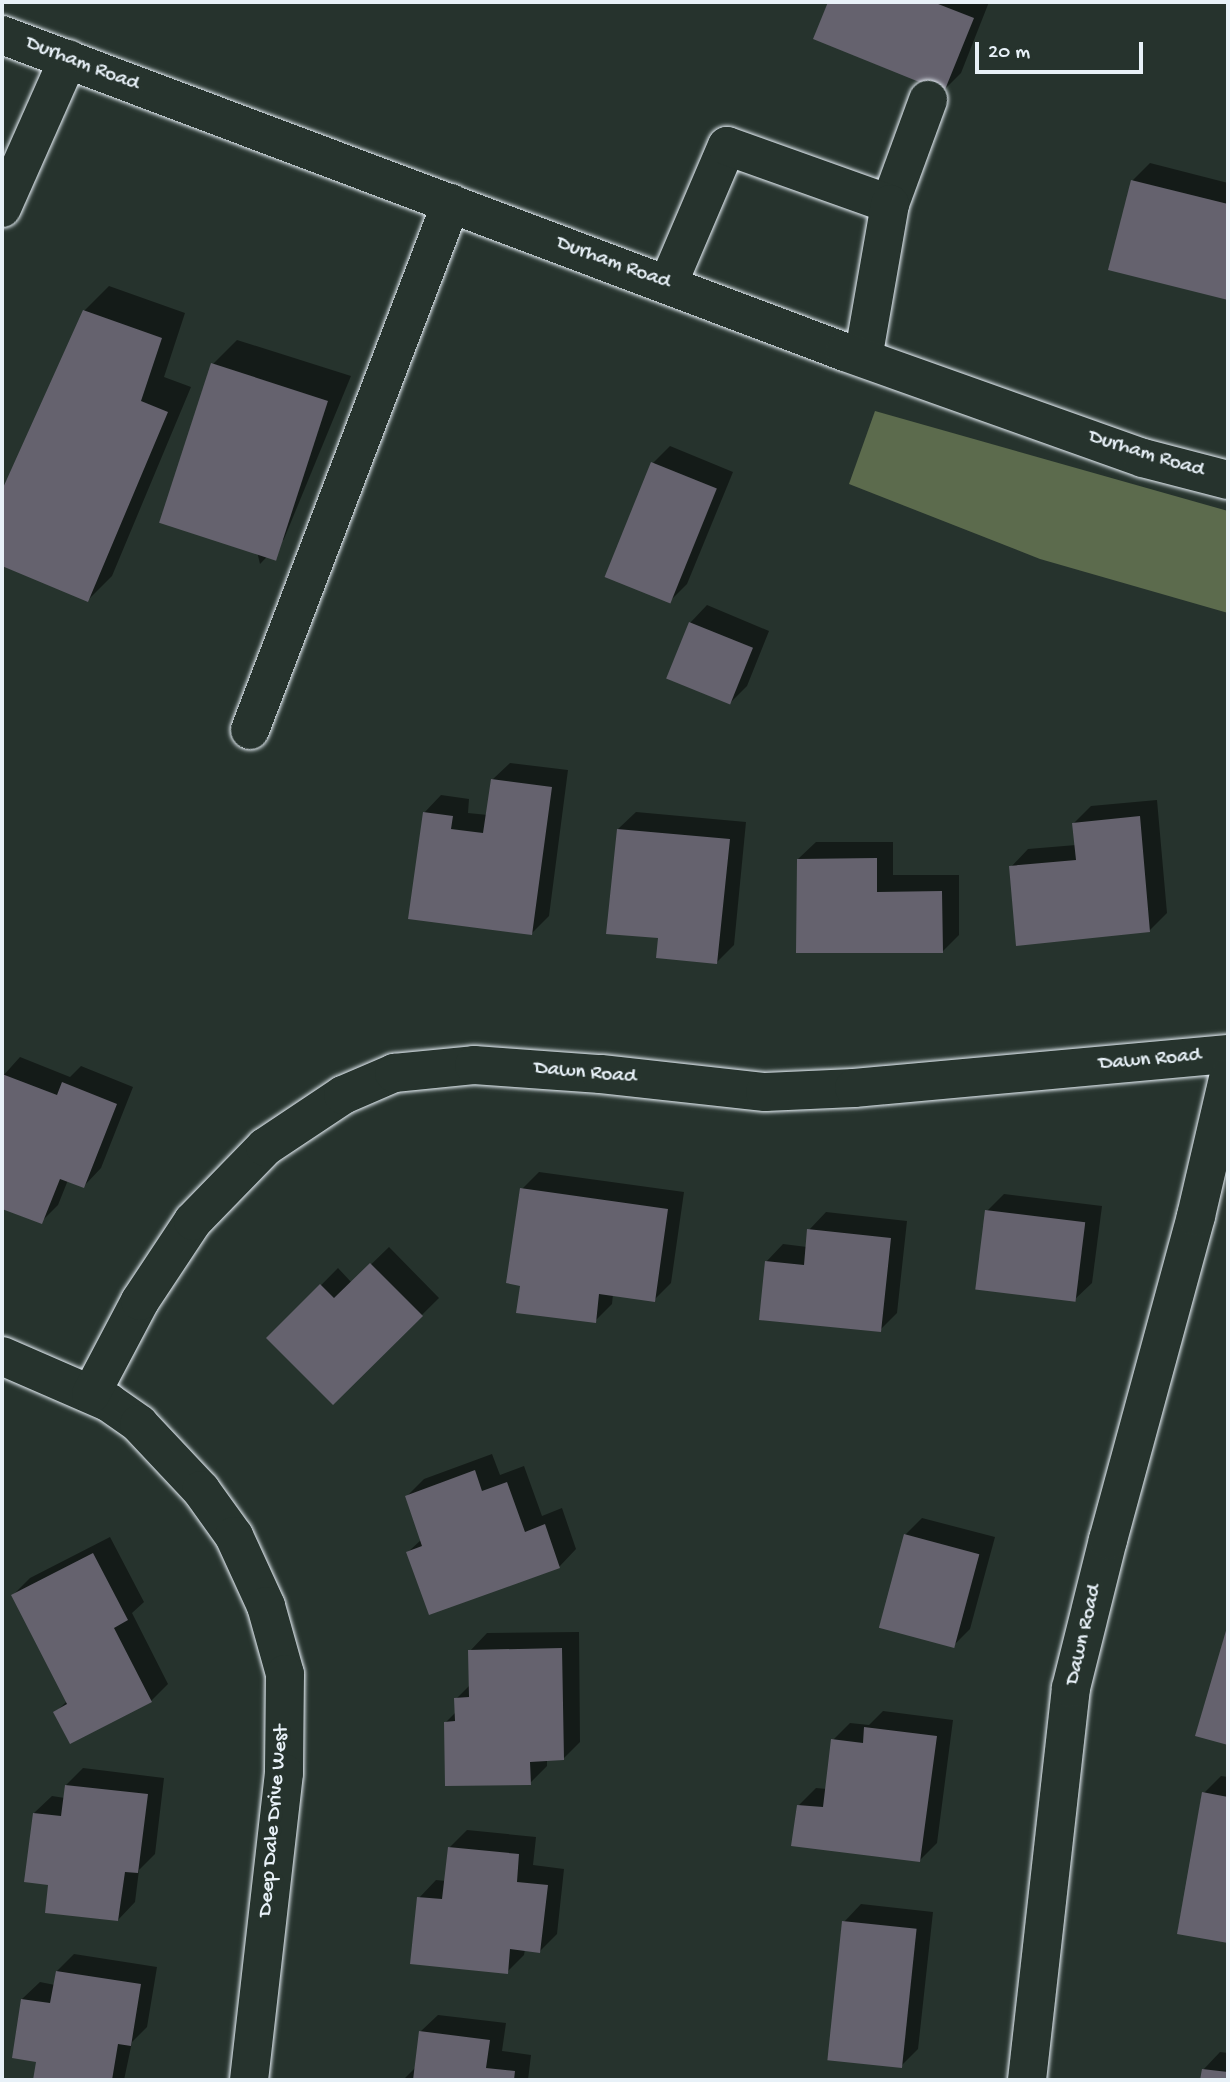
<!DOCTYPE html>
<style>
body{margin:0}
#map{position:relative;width:1230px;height:2082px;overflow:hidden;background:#26332d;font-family:"Gochi Hand",sans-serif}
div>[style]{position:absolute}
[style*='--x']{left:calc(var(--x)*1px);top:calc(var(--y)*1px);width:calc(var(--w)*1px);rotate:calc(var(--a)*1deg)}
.green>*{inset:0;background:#5c6b4d}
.shadow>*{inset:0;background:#0007}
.building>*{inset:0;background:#65626e;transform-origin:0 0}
.roads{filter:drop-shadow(0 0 2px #e8f1f8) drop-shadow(0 0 2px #e8f1f8)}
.minor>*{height:38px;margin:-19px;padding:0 19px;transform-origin:19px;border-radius:19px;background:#26332d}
.major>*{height:38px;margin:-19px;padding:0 19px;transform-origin:19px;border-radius:19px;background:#26332d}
span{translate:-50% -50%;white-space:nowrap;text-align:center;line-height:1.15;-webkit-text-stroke:7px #26332d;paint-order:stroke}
.street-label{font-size:21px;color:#e8f1f8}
.frame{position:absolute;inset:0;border:4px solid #e8f1f8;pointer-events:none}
.scale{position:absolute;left:975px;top:42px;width:168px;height:32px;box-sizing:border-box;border:4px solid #e8f1f8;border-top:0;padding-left:9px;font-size:21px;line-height:24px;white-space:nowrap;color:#e8f1f8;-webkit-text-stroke:5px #26332d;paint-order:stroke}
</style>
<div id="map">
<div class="green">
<div style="clip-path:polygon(875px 411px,1228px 511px,1228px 613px,1040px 559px,849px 484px)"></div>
</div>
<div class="shadow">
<div style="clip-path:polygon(830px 2px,989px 2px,961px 73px,944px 90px,815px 39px)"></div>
<div style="clip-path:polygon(1150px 163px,1228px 183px,1228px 298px,1110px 268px,1133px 180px)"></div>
<div style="clip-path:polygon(109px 286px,185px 313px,164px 377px,191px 387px,112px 576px,88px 600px,2px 564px,2px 494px,84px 311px)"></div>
<div style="clip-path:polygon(237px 340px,351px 376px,284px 539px,260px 564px,213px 364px)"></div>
<div style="clip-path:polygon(670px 446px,733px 472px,687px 584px,670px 601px,653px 463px)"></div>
<div style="clip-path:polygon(707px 605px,769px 631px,747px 686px,730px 703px,690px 623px)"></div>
<div style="clip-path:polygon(510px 763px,568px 770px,549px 916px,532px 933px,424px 813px,441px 795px,469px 799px,468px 813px,488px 815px,492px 780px)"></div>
<div style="clip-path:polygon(1157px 800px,1167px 913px,1149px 931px,1011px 867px,1028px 849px,1076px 845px,1074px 823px,1091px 806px)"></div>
<div style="clip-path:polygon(636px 812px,746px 822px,734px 945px,717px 962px,660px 937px,618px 829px)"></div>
<div style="clip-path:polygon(816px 842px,893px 842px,893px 875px,959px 875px,959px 935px,942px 952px,798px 859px)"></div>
<div style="clip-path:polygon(20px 1057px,70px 1077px,81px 1066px,133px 1087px,101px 1168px,84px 1186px,68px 1180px,58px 1205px,41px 1222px,2px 1207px,2px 1077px)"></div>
<div style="clip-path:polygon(539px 1172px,684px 1192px,671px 1283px,654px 1300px,613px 1294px,612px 1304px,595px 1321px,522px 1285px,522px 1189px)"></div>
<div style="clip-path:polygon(1004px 1194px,1102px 1206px,1092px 1283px,1074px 1300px,987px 1211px)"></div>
<div style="clip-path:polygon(826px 1212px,907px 1221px,897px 1313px,880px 1330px,766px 1262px,783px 1244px,807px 1247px,809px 1230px)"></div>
<div style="clip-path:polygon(389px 1247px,439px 1298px,333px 1403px,269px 1338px,338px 1268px,352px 1283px)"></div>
<div style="clip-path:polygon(492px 1454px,500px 1475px,524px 1466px,542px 1516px,562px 1508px,576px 1549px,559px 1567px,408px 1552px,422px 1539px,407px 1496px,424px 1479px)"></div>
<div style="clip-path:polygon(922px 1518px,995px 1537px,970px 1629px,953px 1646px,905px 1535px)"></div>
<div style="clip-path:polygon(110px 1537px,144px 1602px,132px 1613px,168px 1684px,151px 1701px,56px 1712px,67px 1701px,13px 1595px,30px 1578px)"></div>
<div style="clip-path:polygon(1228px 1628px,1228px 1744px,1197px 1735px)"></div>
<div style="clip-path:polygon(579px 1632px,580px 1742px,563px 1759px,547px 1759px,547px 1766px,530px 1783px,446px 1722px,456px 1712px,456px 1699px,470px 1685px,470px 1651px,487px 1633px)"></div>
<div style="clip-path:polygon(883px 1711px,953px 1720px,937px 1843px,920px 1860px,799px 1805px,816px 1788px,827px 1789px,833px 1740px,850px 1723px,869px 1725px)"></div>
<div style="clip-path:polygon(83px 1768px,164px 1778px,155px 1854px,139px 1870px,135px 1902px,118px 1920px,50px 1883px,34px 1813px,52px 1796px,65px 1798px,66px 1785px)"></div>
<div style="clip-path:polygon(1221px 1776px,1228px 1777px,1228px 1941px,1179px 1932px,1204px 1793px)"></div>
<div style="clip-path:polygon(467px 1830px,536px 1837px,533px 1865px,564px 1869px,557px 1934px,540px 1951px,525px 1949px,524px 1955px,507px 1972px,419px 1898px,436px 1880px,446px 1881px,449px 1848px)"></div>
<div style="clip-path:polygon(861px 1904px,933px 1912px,918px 2049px,901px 2066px,844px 1922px)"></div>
<div style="clip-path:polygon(74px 1954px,157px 1967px,147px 2027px,132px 2042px,124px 2080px,35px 2080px,38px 2060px,22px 1999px,40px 1982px,55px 1985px,57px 1971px)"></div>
<div style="clip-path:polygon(438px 2015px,506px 2023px,502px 2051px,531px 2055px,528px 2080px,403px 2080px,416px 2067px,420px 2032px)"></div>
<div style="clip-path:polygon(1220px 2052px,1228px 2053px,1228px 2080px,1202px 2080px,1203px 2070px)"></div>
</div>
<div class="building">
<div style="clip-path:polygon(828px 2px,933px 2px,974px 18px,944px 92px,813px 39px)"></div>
<div style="clip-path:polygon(1131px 180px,1228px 204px,1228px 300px,1108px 270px)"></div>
<div style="clip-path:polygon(83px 310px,162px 338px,141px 401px,168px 412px,88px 602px,2px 566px,2px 490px)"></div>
<div style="left:211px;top:363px;width:123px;height:168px;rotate:18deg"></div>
<div style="left:651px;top:462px;width:71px;height:124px;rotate:22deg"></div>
<div style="left:689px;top:622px;width:69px;height:61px;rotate:22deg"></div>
<div style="clip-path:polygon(491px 779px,552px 787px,532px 935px,408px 919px,423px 812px,453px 816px,451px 829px,483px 833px)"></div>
<div style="clip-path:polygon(1140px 816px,1150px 932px,1016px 946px,1009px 866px,1076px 860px,1072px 823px)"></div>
<div style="clip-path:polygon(617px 829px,730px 839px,717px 964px,656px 958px,658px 938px,606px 934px)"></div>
<div style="clip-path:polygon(877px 858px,877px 892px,942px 891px,943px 953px,796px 953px,797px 859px)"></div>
<div style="clip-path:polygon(2px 1074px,57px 1095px,62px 1082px,117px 1104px,84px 1188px,60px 1179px,42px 1224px,2px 1209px)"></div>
<div style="clip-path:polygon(520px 1188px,668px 1209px,655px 1302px,599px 1294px,596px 1323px,516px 1313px,520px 1286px,506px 1283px)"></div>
<div style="left:985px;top:1210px;width:101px;height:80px;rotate:7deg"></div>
<div style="clip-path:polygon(807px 1229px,891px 1238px,881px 1332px,759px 1320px,765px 1261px,804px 1265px)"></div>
<div style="clip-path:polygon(370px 1263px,423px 1316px,333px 1405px,266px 1338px,320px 1284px,334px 1298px)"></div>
<div style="clip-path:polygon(475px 1470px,482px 1491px,507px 1482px,525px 1532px,545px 1524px,560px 1568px,429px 1615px,406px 1552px,422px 1546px,405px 1496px)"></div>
<div style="left:904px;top:1534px;width:78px;height:97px;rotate:15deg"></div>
<div style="clip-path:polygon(93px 1553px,128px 1620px,114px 1628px,152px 1702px,70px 1744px,53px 1712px,67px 1704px,11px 1595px)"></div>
<div style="clip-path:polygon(1228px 1624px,1228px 1745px,1195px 1736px)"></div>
<div style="clip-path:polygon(562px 1648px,564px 1760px,530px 1762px,531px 1785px,445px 1786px,444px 1722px,455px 1721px,454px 1698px,469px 1697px,468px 1650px)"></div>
<div style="clip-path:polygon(864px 1727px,937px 1736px,920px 1862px,791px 1846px,797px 1805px,823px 1807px,831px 1739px,863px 1743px)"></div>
<div style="clip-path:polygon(65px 1785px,148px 1794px,138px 1873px,125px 1872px,118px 1921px,45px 1913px,48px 1885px,24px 1882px,33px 1813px,61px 1816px)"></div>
<div style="clip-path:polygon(1202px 1792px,1228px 1797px,1228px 1943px,1177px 1934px)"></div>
<div style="clip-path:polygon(448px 1847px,519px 1854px,517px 1882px,548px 1885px,540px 1953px,510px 1949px,508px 1974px,410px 1964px,417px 1897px,442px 1899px)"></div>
<div style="left:842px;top:1921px;width:75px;height:140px;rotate:6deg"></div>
<div style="clip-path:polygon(56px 1971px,141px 1984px,131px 2046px,118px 2044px,112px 2080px,33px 2080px,36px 2062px,12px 2058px,21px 1999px,50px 2003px)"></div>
<div style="clip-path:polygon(419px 2031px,490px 2040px,486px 2068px,515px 2071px,514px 2080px,413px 2080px)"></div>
<div style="clip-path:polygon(1202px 2069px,1228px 2072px,1228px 2080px,1200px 2080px)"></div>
</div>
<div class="roads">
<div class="minor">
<div style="--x:890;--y:204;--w:111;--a:-69.9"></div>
<div style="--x:2;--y:208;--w:163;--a:-66.1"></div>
<div style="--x:668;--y:284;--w:150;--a:-66.9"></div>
<div style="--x:727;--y:146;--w:173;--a:19.6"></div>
<div style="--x:890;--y:204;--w:156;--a:99.9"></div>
<div style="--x:250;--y:730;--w:564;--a:-69.12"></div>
<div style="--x:2;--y:1356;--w:116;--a:23.5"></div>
<div style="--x:108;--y:1402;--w:38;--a:35"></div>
<div style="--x:139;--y:1424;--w:91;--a:46.8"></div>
<div style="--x:201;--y:1490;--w:57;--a:54.3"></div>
<div style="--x:234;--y:1536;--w:77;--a:65.4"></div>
<div style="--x:266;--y:1606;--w:71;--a:74.4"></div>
<div style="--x:285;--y:1674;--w:99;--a:90.6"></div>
<div style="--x:284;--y:1773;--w:309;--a:96.5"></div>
<div style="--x:91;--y:1394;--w:105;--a:-62.2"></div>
<div style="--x:140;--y:1301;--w:96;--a:-56.5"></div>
<div style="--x:193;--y:1221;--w:103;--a:-45.8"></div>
<div style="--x:265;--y:1147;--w:94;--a:-33.7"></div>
<div style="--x:343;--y:1095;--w:56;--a:-23.3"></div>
<div style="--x:394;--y:1073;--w:80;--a:-5.7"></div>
<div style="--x:474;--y:1065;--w:127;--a:4.1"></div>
<div style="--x:601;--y:1074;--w:165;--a:6.3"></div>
<div style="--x:765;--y:1092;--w:89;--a:-2.6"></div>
<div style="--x:854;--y:1088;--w:376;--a:-5.2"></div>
<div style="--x:1027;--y:2080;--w:394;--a:-83.6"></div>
<div style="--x:1071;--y:1688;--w:153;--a:-76"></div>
<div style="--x:1108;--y:1540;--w:336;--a:-74.8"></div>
<div style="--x:1196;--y:1216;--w:141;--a:-76.9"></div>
</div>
<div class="major">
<div style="--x:2;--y:35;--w:901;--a:20.61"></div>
<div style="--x:845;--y:352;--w:316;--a:19.6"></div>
<div style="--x:1143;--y:458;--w:88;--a:14.5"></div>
</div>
</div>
<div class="street-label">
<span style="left:82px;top:65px;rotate:21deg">Durham Road</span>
<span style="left:613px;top:264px;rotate:20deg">Durham Road</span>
<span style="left:1146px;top:455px;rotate:17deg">Durham Road</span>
<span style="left:1150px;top:1061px;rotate:-5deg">Dawn Road</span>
<span style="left:585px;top:1074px;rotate:5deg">Dawn Road</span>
<span style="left:1085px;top:1635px;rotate:-77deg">Dawn Road</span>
<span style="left:275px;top:1821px;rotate:-85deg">Deep Dale Drive West</span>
</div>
<div class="frame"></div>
<div class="scale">20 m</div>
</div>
